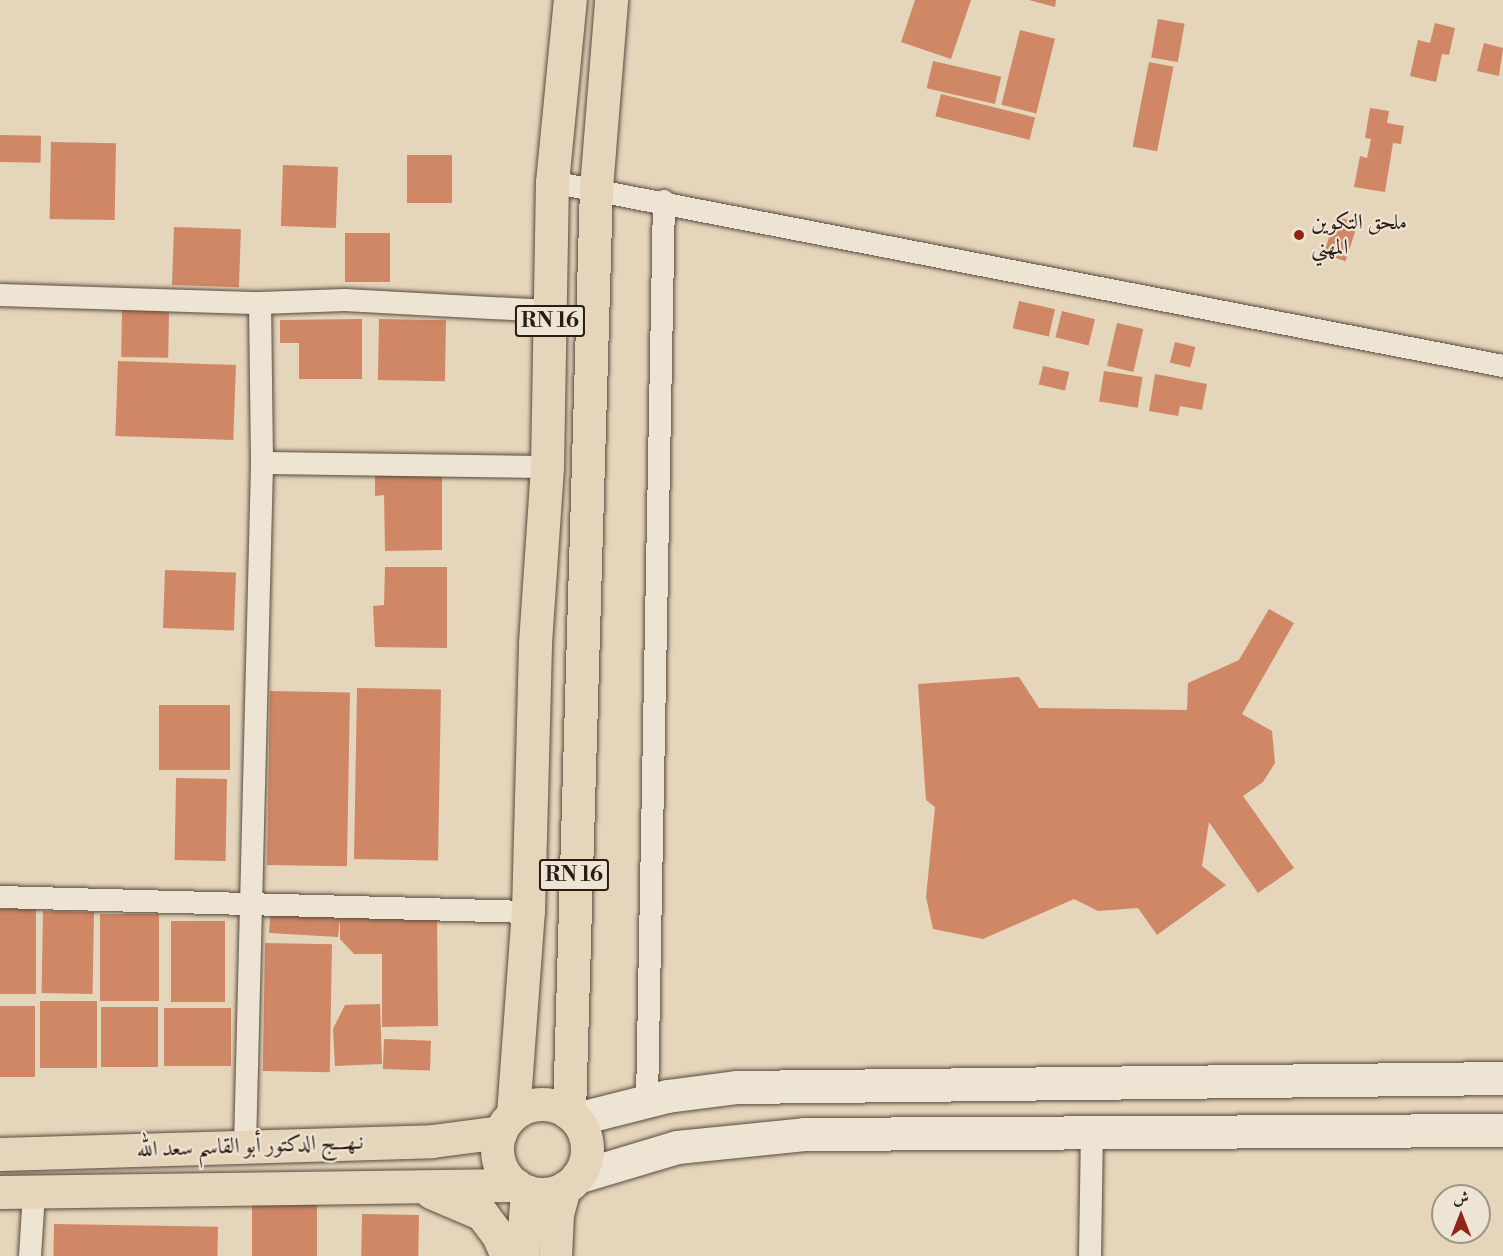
<!DOCTYPE html>
<meta charset="utf-8">
<style>
body{margin:0}
#map{position:relative;width:1503px;height:1256px;overflow:hidden;background:#e5d5bb;font-family:"Libre Bodoni",Amiri,serif}
div>[style]{position:absolute}
[style*='--x']{left:calc(var(--x)*1px);top:calc(var(--y)*1px);width:calc(var(--w)*1px);rotate:calc(var(--a)*1deg)}
.building>*{inset:0;background:#cf8765;transform-origin:0 0}
.roads{filter:drop-shadow(0 0 2px #594a3e) drop-shadow(0 0 2px #594a3e)}
.minor>*{height:22px;margin:-11px;padding:0 11px;transform-origin:11px;border-radius:11px;background:#eee4d3}
.secondary>*{height:33px;margin:-16.5px;padding:0 16.5px;transform-origin:16.5px;border-radius:16.5px;background:#eee4d3}
.primary>*{height:33px;margin:-16.5px;padding:0 16.5px;transform-origin:16.5px;border-radius:16.5px;background:#e5d5bb}
.primary>.ring{margin:-16.5px;padding:0;box-sizing:content-box;background:none;border:33px solid #e5d5bb;border-radius:50%}
.dots>*{width:16px;height:16px;translate:-50% -50%;box-sizing:border-box;border:3px solid #eee4d3;border-radius:50%}
span{translate:-50% -50%;white-space:nowrap;text-align:center;line-height:1.15;-webkit-text-stroke:4.5px #eee4d3;paint-order:stroke}
.shield-label span{padding:2px 4px;background:#eee4d3;border:2px solid;border-radius:4px;-webkit-text-stroke-width:0}
.shield-label{font-size:21px;color:#2a1c15;font-weight:700}
.poi-label{font-size:22px;color:#2a1c15}
.left{translate:0 -50%;text-align:left}
.street-label{font-size:22px;color:#2a1c15}
.north{position:absolute;left:1431px;top:1184px;width:60px;height:60px;box-sizing:border-box;background:#eee4d3;border:2px solid #a09487;border-radius:50%;rotate:0deg;font-size:16px;font-weight:700;line-height:24px;text-align:center;color:#2a1c15}
.north::after{content:'';display:block;margin:auto;width:21px;height:27px;background:#8f2418;clip-path:polygon(50% 0,100% 100%,50% 72%,0 100%)}
</style>
<div id="map">
<div class="building">
<div style="clip-path:polygon(915px 0,971px 0,951px 59px,901px 42px)"></div>
<div style="clip-path:polygon(1029px 0,1056px 0,1055px 7px)"></div>
<div style="left:1158px;top:19px;width:27px;height:39px;rotate:10deg"></div>
<div style="clip-path:polygon(1435px 23px,1455px 28px,1449px 55px,1442px 54px,1436px 82px,1410px 76px,1418px 40px,1430px 43px)"></div>
<div style="left:1020px;top:30px;width:36px;height:77px;rotate:14deg"></div>
<div style="clip-path:polygon(1484px 43px,1503px 48px,1499px 76px,1477px 71px)"></div>
<div style="left:933px;top:61px;width:70px;height:28px;rotate:13deg"></div>
<div style="left:1149px;top:62px;width:25px;height:86px;rotate:11deg"></div>
<div style="left:941px;top:94px;width:97px;height:23px;rotate:14deg"></div>
<div style="clip-path:polygon(1370px 108px,1389px 111px,1387px 123px,1404px 126px,1401px 144px,1393px 143px,1385px 192px,1354px 187px,1360px 156px,1367px 158px,1371px 139px,1365px 138px)"></div>
<div style="left:0;top:135px;width:41px;height:27px;rotate:1deg"></div>
<div style="left:51px;top:142px;width:65px;height:77px;rotate:1deg"></div>
<div style="left:407px;top:155px;width:45px;height:48px"></div>
<div style="left:283px;top:165px;width:55px;height:61px;rotate:2deg"></div>
<div style="left:1336px;top:216px;width:23px;height:40px;rotate:18deg"></div>
<div style="left:174px;top:227px;width:67px;height:58px;rotate:2deg"></div>
<div style="left:390px;top:233px;width:49px;height:45px;rotate:90deg"></div>
<div style="left:1019px;top:301px;width:37px;height:28px;rotate:13deg"></div>
<div style="left:122px;top:310px;width:47px;height:47px;rotate:1deg"></div>
<div style="left:1062px;top:311px;width:34px;height:27px;rotate:14deg"></div>
<div style="clip-path:polygon(362px 319px,362px 379px,299px 379px,299px 343px,280px 343px,280px 320px)"></div>
<div style="left:379px;top:319px;width:67px;height:61px;rotate:1deg"></div>
<div style="left:1117px;top:323px;width:27px;height:44px;rotate:13deg"></div>
<div style="left:1175px;top:342px;width:21px;height:21px;rotate:14deg"></div>
<div style="left:118px;top:361px;width:118px;height:75px;rotate:2deg"></div>
<div style="left:1043px;top:366px;width:27px;height:19px;rotate:13deg"></div>
<div style="left:1104px;top:371px;width:39px;height:31px;rotate:9deg"></div>
<div style="clip-path:polygon(1155px 374px,1207px 384px,1202px 410px,1180px 406px,1178px 416px,1149px 411px)"></div>
<div style="clip-path:polygon(375px 464px,442px 474px,442px 550px,385px 551px,384px 495px,375px 496px)"></div>
<div style="clip-path:polygon(385px 567px,447px 567px,447px 648px,375px 647px,373px 606px,384px 605px)"></div>
<div style="left:165px;top:570px;width:71px;height:58px;rotate:2deg"></div>
<div style="clip-path:polygon(1269px 609px,1294px 623px,1242px 714px,1272px 731px,1275px 763px,1263px 782px,1243px 796px,1294px 868px,1258px 893px,1209px 822px,1202px 866px,1226px 885px,1157px 935px,1138px 908px,1098px 911px,1074px 899px,983px 939px,933px 929px,926px 897px,935px 807px,926px 800px,918px 684px,1019px 677px,1039px 708px,1187px 710px,1188px 683px,1239px 660px)"></div>
<div style="left:357px;top:688px;width:84px;height:171px;rotate:1deg"></div>
<div style="left:270px;top:691px;width:80px;height:174px;rotate:1deg"></div>
<div style="left:159px;top:705px;width:71px;height:65px"></div>
<div style="left:176px;top:778px;width:51px;height:82px;rotate:1deg"></div>
<div style="clip-path:polygon(271px 903px,437px 914px,438px 1026px,382px 1027px,382px 954px,354px 954px,340px 939px,340px 918px,338px 937px,269px 933px)"></div>
<div style="left:0;top:909px;width:36px;height:85px"></div>
<div style="left:43px;top:911px;width:51px;height:82px;rotate:1deg"></div>
<div style="left:100px;top:914px;width:59px;height:87px"></div>
<div style="left:171px;top:921px;width:54px;height:81px"></div>
<div style="left:265px;top:943px;width:67px;height:128px;rotate:1deg"></div>
<div style="left:40px;top:1001px;width:57px;height:67px"></div>
<div style="clip-path:polygon(380px 1004px,382px 1064px,335px 1066px,333px 1029px,345px 1005px)"></div>
<div style="left:0;top:1006px;width:35px;height:71px"></div>
<div style="left:101px;top:1007px;width:57px;height:60px"></div>
<div style="left:164px;top:1008px;width:67px;height:58px"></div>
<div style="left:384px;top:1039px;width:47px;height:30px;rotate:2deg"></div>
<div style="left:252px;top:1202px;width:65px;height:54px"></div>
<div style="left:362px;top:1214px;width:57px;height:42px;rotate:1deg"></div>
<div style="left:54px;top:1224px;width:164px;height:32px;rotate:1deg"></div>
</div>
<div class="roads">
<div class="minor">
<div style="--x:552;--y:182;--w:969;--a:10.95"></div>
<div style="--x:0;--y:295;--w:260;--a:1.8"></div>
<div style="--x:260;--y:303;--w:85;--a:-2"></div>
<div style="--x:345;--y:300;--w:205;--a:3.1"></div>
<div style="--x:262;--y:463;--w:285;--a:0.8"></div>
<div style="--x:0;--y:897;--w:528;--a:1.63"></div>
<div style="--x:647;--y:1101;--w:900;--a:-88.92"></div>
<div style="--x:245;--y:1146;--w:683;--a:-88.57"></div>
<div style="--x:262;--y:463;--w:160;--a:-90.7"></div>
<div style="--x:30;--y:1256;--w:64;--a:-86.4"></div>
<div style="--x:1090;--y:1256;--w:126;--a:-89.1"></div>
</div>
<div class="secondary">
<div style="--x:576;--y:1119;--w:94;--a:-14.2"></div>
<div style="--x:667;--y:1096;--w:71;--a:-7.3"></div>
<div style="--x:737;--y:1087;--w:766;--a:-0.67"></div>
<div style="--x:577;--y:1177;--w:104;--a:-16.7"></div>
<div style="--x:677;--y:1147;--w:128;--a:-5.8"></div>
<div style="--x:804;--y:1134;--w:699;--a:-0.33"></div>
</div>
<div class="primary">
<div class="ring" style="left:497px;top:1104px;width:57px;height:57px"></div>
<div style="--x:569;--y:1113;--w:925;--a:-88.33"></div>
<div style="--x:596;--y:188;--w:189;--a:-85.4"></div>
<div style="--x:513;--y:1114;--w:203;--a:-85.8"></div>
<div style="--x:528;--y:912;--w:269;--a:-88.5"></div>
<div style="--x:535;--y:643;--w:176;--a:-86.1"></div>
<div style="--x:547;--y:467;--w:285;--a:-89"></div>
<div style="--x:552;--y:182;--w:183;--a:-84.4"></div>
<div style="--x:0;--y:1154;--w:432;--a:-1.7"></div>
<div style="--x:432;--y:1141;--w:69;--a:-7.5"></div>
<div style="--x:0;--y:1192;--w:516;--a:-0.78"></div>
<div style="--x:431;--y:1192;--w:56;--a:23.3"></div>
<div style="--x:482;--y:1214;--w:26;--a:53"></div>
<div style="--x:498;--y:1235;--w:23;--a:67"></div>
<div style="--x:522;--y:1256;--w:65;--a:-85.6"></div>
<div style="--x:555;--y:1256;--w:42;--a:-87.3"></div>
<div style="--x:557;--y:1214;--w:27;--a:-75"></div>
</div>
</div>
<div class="dots">
<div style="left:1299px;top:235px;background:#8f2418"></div>
</div>
<div class="shield-label">
<span style="left:550px;top:321px">RN 16</span>
<span style="left:574px;top:875px">RN 16</span>
</div>
<div class="poi-label">
<span class="left" style="left:1311px;top:235px">ملحق التكوين<br>المهني</span>
</div>
<div class="street-label">
<span style="left:250px;top:1146px;rotate:-2deg">نـهـــج الدكتور أبو القاسم سعد الله</span>
</div>
<div class="north">ش</div>
</div>
